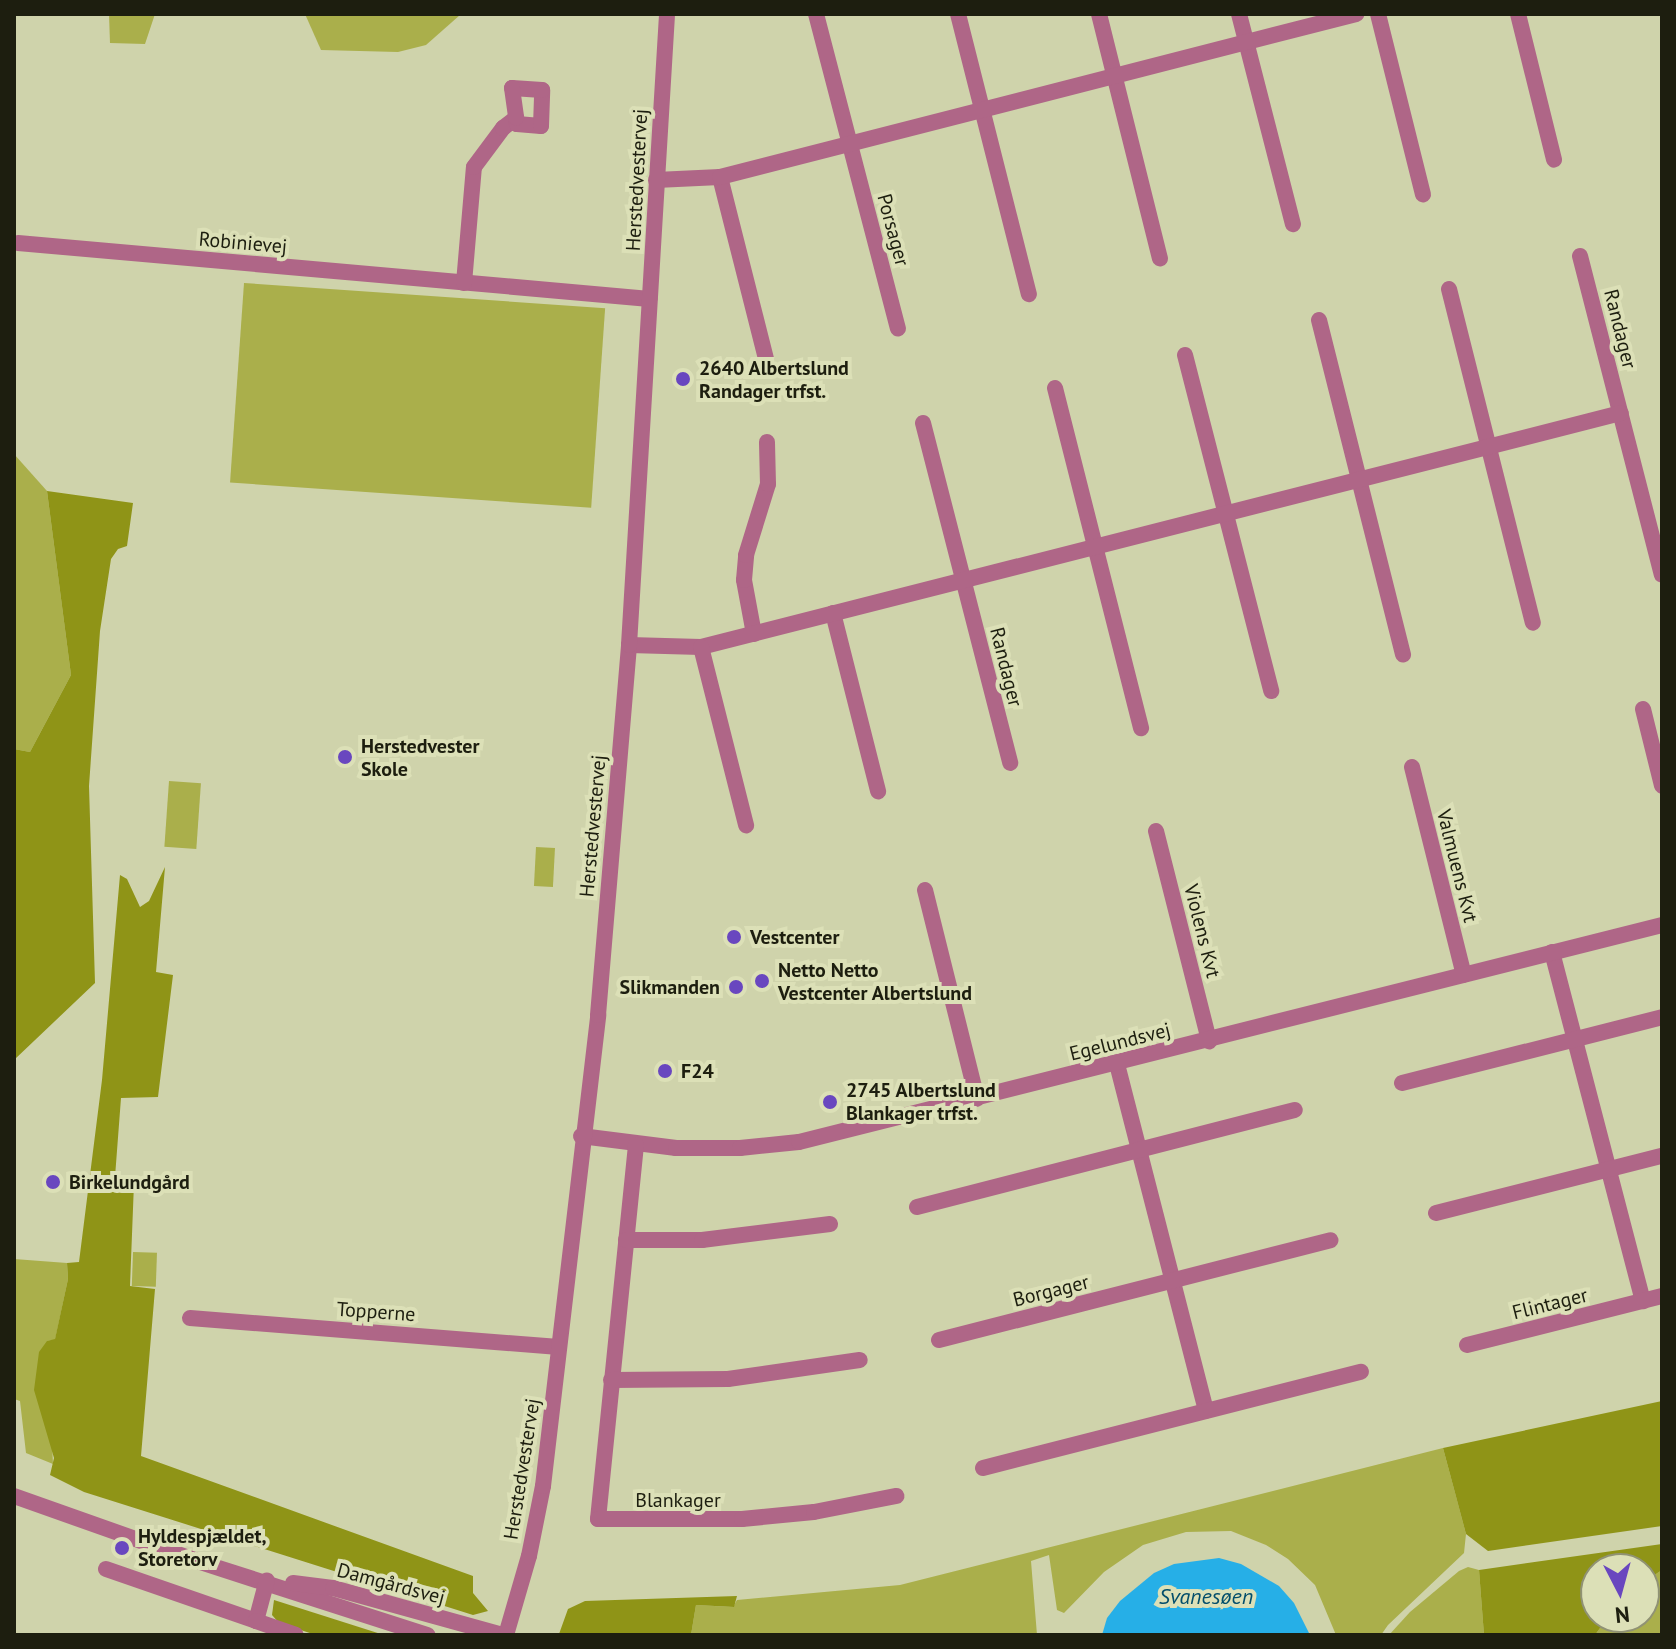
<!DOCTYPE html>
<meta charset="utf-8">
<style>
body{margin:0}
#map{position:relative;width:1676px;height:1649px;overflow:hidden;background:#cfd3ab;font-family:"PT Sans",sans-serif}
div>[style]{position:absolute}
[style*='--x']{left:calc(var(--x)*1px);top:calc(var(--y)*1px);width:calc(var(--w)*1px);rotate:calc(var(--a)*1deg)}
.green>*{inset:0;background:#aaaf4b;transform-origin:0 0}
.forest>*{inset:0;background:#8f9417}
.water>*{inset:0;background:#26afe7}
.minor>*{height:16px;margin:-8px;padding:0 8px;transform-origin:8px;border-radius:8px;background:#af6687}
.dots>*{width:22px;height:22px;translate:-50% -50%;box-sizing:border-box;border:4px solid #dce0b7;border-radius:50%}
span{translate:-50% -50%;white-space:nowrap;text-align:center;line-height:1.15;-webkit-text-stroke:8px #dce0b7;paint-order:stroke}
.street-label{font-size:20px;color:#1d1e0f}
.poi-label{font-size:20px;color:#1d1e0f;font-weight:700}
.left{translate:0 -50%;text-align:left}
.right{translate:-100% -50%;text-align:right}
.water-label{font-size:22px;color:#034e6b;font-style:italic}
.frame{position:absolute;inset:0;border:16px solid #1d1e0f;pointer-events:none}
.north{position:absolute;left:1580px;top:1553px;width:80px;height:80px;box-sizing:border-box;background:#dce0b7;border:2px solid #909274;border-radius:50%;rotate:174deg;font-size:22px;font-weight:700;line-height:32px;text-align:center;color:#1d1e0f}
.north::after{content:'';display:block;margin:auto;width:28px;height:36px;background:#6947bf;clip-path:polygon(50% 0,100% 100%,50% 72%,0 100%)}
</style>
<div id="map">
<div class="green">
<div style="clip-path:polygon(109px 14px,155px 14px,145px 44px,110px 43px)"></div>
<div style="clip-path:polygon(305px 14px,459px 14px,460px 15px,426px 45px,398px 52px,321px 50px)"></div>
<div style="left:244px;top:283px;width:362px;height:200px;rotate:4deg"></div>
<div style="clip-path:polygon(14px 454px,47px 491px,71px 675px,30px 752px,14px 749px)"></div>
<div style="left:169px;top:781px;width:32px;height:66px;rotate:4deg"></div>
<div style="left:536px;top:847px;width:19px;height:39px;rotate:3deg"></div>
<div style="left:133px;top:1252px;width:24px;height:34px;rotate:2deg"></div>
<div style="clip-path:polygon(14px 1259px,67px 1263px,68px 1279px,55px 1340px,47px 1341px,53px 1464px,26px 1453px,20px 1401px,14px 1399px)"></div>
<div style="clip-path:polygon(1443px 1448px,1466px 1534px,1464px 1553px,1388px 1625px,1381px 1635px,1336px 1635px,1315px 1585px,1288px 1559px,1266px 1545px,1231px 1531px,1186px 1532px,1143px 1545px,1104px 1572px,1064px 1613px,1057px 1610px,1049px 1555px,1031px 1561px,1037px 1635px,691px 1635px,696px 1605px,733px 1607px,737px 1600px,900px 1585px)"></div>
<div style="clip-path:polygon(1468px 1567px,1479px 1570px,1484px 1635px,1389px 1635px,1410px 1612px,1459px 1571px)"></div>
<div style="clip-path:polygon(1662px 1570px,1662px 1635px,1595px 1635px,1608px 1617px,1644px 1617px,1644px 1582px)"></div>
</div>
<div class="forest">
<div style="clip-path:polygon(47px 491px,133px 503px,127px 546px,118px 549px,111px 559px,100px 631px,89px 786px,95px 983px,14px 1060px,14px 749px,30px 752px,71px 675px)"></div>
<div style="clip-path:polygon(165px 867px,156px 972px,173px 975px,158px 1097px,121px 1098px,115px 1177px,134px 1183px,130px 1286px,155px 1289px,141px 1456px,473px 1576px,473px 1593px,488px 1611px,473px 1615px,84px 1492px,50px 1475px,54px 1458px,34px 1390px,39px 1352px,47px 1341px,55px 1339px,68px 1279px,67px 1263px,79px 1262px,102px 1080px,120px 875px,127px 879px,140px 907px,149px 901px)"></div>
<div style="clip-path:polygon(1662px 1401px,1662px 1526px,1488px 1551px,1466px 1534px,1443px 1448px)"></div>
<div style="clip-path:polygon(1662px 1544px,1662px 1570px,1644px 1582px,1644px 1569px,1596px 1569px,1596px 1617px,1608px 1617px,1595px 1635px,1484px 1635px,1479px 1570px)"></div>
<div style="clip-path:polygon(737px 1596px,734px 1607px,696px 1605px,691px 1635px,559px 1634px,568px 1609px,585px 1601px)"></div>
<div style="clip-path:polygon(274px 1600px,384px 1635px,316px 1635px,279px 1623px,272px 1615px)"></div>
</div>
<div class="water">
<div style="clip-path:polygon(1219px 1558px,1241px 1564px,1279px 1586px,1294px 1603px,1310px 1635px,1102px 1635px,1107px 1618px,1120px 1601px,1154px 1573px,1174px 1564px)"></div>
</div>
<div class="minor">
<div style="--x:816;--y:14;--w:325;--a:75.4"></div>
<div style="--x:958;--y:14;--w:289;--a:75.8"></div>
<div style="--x:1099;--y:14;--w:252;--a:76"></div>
<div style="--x:1239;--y:14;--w:217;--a:75.6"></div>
<div style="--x:1378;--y:14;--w:186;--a:76"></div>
<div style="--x:1518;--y:14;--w:150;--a:76.1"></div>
<div style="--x:720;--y:177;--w:188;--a:75.8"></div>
<div style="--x:656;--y:180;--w:64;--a:-2.7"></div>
<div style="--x:720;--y:177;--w:657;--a:-14.37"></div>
<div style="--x:18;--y:243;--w:634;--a:5.06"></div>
<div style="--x:1580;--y:256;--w:329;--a:75.6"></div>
<div style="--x:464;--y:283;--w:116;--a:-85.1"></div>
<div style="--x:474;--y:167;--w:49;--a:-53.4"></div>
<div style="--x:503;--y:128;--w:16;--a:-38"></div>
<div style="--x:516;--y:118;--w:6;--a:81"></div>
<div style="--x:517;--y:124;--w:24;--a:5"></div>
<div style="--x:541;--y:126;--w:36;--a:-88"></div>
<div style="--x:542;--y:90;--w:30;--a:-176"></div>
<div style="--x:512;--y:88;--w:30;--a:82"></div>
<div style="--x:1449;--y:289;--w:344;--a:75.9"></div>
<div style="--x:1319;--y:320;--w:345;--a:75.9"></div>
<div style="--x:1185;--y:355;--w:347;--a:75.6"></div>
<div style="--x:1055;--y:388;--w:351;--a:75.8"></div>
<div style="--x:923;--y:423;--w:351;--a:75.6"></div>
<div style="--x:833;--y:613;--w:184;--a:75.8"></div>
<div style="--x:754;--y:634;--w:55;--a:-100.5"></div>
<div style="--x:744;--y:580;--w:25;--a:-85"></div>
<div style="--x:746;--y:555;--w:74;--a:-72.8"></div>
<div style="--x:768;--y:484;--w:42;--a:-91.4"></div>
<div style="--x:629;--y:645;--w:72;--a:1.6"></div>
<div style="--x:701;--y:647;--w:949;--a:-14.27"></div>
<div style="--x:701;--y:647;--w:184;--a:75.8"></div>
<div style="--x:1643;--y:709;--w:79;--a:76.1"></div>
<div style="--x:1412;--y:767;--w:214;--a:76"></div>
<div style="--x:1156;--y:831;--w:217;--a:75.8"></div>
<div style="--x:925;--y:890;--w:215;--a:76"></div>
<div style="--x:1552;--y:952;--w:361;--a:75.4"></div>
<div style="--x:1117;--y:1064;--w:358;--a:75.6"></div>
<div style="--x:1402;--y:1083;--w:268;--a:-14.2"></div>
<div style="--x:581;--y:1136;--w:96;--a:7.2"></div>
<div style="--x:676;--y:1148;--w:64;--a:0"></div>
<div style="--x:740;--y:1148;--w:59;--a:-5.8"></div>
<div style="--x:799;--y:1142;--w:890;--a:-14.11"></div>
<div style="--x:636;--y:1145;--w:376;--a:95.8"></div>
<div style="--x:598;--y:1519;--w:144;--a:0"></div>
<div style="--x:742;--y:1519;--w:72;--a:-5.6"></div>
<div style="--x:814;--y:1512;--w:84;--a:-11"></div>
<div style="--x:917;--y:1207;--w:390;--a:-14.4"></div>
<div style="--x:1436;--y:1213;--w:233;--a:-14.2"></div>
<div style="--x:626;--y:1240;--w:76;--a:0"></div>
<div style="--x:702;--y:1240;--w:129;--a:-7.1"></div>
<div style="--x:190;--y:1318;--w:370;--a:4.5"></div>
<div style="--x:939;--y:1340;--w:404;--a:-14.3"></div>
<div style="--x:1467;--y:1345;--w:201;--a:-14.1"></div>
<div style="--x:611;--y:1380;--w:117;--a:-0.5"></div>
<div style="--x:728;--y:1379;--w:133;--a:-8.2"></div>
<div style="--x:983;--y:1468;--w:390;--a:-14.3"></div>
<div style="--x:14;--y:1496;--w:197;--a:19.5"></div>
<div style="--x:200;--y:1562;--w:239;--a:17.8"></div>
<div style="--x:106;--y:1569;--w:159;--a:19.1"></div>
<div style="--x:256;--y:1621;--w:42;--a:-75"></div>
<div style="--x:293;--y:1583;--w:40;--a:7.1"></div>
<div style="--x:333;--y:1588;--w:176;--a:15.5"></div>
<div style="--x:256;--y:1621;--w:42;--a:19.3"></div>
<div style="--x:506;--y:1635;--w:82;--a:-73.8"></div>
<div style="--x:529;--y:1556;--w:71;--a:-78.7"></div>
<div style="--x:543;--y:1486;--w:474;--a:-83.3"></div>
<div style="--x:598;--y:1015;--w:371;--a:-85.2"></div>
<div style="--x:629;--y:645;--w:632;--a:-86.55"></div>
</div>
<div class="dots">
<div style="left:683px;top:379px;background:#6947bf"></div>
<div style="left:345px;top:757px;background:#6947bf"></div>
<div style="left:734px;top:937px;background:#6947bf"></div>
<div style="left:762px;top:981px;background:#6947bf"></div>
<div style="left:736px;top:987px;background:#6947bf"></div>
<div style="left:665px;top:1071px;background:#6947bf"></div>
<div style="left:830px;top:1102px;background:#6947bf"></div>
<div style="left:53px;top:1182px;background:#6947bf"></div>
<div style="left:122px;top:1548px;background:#6947bf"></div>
</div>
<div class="street-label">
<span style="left:637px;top:180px;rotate:-87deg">Herstedvestervej</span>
<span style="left:893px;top:230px;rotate:75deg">Porsager</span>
<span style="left:243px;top:243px;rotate:5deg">Robinievej</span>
<span style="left:1620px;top:329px;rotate:76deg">Randager</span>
<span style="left:1006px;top:667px;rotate:76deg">Randager</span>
<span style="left:593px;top:826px;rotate:-85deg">Herstedvestervej</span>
<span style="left:1457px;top:866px;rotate:76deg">Valmuens Kvt</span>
<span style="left:1202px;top:931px;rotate:76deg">Violens Kvt</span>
<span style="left:1120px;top:1042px;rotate:-14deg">Egelundsvej</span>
<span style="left:1051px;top:1291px;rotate:-14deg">Borgager</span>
<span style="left:1550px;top:1304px;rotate:-14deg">Flintager</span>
<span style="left:376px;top:1312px;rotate:4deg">Topperne</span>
<span style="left:522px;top:1469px;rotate:-81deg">Herstedvestervej</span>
<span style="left:678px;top:1500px">Blankager</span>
<span style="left:391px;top:1584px;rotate:15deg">Damgårdsvej</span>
</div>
<div class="poi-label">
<span class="left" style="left:699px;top:380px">2640 Albertslund<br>Randager trfst.</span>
<span class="left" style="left:361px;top:758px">Herstedvester<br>Skole</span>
<span class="left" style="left:750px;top:937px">Vestcenter</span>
<span class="left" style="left:778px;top:982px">Netto Netto<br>Vestcenter Albertslund</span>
<span class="right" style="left:720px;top:987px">Slikmanden</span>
<span class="left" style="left:681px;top:1071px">F24</span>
<span class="left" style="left:846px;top:1102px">2745 Albertslund<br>Blankager trfst.</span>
<span class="left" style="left:69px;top:1182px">Birkelundgård</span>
<span class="left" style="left:138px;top:1548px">Hyldespjældet,<br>Storetorv</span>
</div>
<div class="water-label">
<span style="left:1206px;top:1597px">Svanesøen</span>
</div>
<div class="frame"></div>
<div class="north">N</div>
</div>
